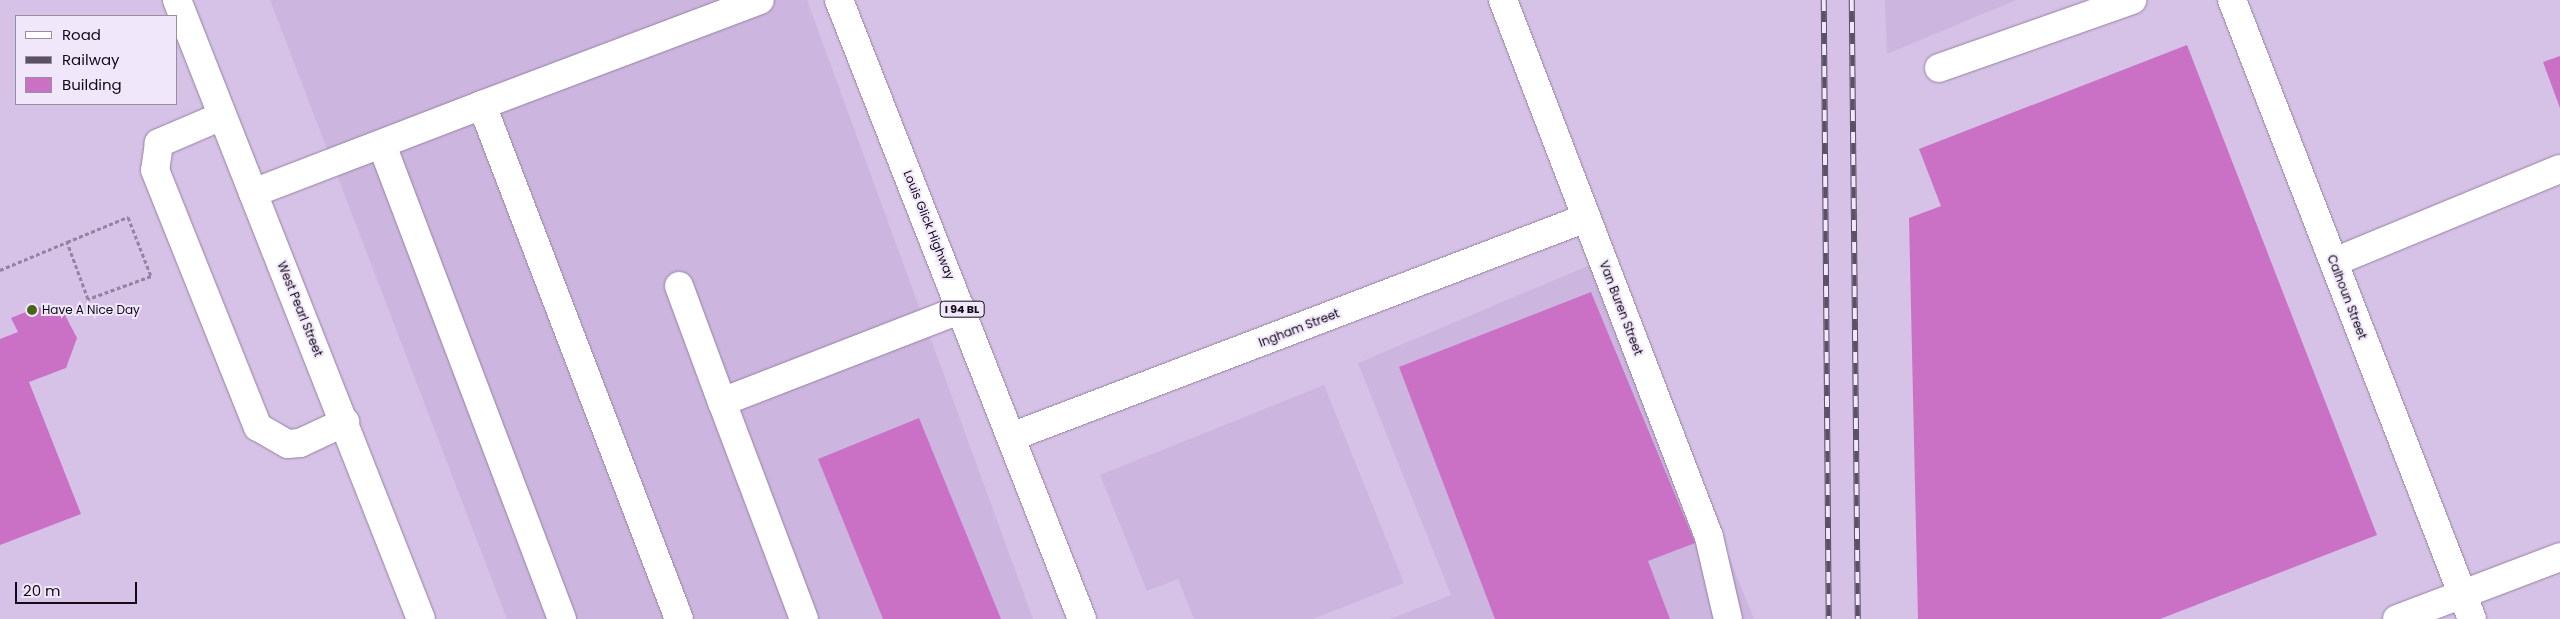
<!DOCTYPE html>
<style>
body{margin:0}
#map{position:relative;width:2560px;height:619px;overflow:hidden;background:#d5c2e6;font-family:Poppins,sans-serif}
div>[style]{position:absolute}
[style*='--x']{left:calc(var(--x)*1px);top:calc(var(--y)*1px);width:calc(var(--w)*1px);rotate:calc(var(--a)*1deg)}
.built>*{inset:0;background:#ccb6e0}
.building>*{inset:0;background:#ca71c6}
.path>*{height:3px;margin-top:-1.5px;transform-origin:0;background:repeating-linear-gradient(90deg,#9384a0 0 4px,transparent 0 6.5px)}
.roads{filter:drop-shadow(0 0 1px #9482a4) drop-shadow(0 0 1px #9482a4)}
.minor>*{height:28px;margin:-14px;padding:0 14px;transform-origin:14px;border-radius:14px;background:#fff}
.major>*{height:28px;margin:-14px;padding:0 14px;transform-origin:14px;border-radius:14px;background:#fff}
.rail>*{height:5.5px;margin-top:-2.75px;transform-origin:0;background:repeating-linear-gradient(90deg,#f1e7fa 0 11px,#5b5065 0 22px);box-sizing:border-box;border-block:1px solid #5b5065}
.dots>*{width:14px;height:14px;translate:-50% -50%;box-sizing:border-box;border:2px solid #f1e7fa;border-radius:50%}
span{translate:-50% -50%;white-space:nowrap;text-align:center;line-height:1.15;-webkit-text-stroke:4px #f1e7fa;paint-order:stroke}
.shield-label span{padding:1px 4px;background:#f1e7fa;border:1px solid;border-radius:4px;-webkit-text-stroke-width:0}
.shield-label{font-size:11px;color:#110b17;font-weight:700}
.street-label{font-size:12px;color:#110b17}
.poi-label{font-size:12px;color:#110b17}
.left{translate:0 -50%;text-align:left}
.legend{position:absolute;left:15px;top:15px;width:162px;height:90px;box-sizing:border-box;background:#f1e7fa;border:1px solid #978f9f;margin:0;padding:6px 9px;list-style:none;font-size:15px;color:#110b17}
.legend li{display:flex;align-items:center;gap:10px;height:25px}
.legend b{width:25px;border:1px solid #978f9f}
.scale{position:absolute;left:15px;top:582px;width:122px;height:22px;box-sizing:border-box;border:2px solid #110b17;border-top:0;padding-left:6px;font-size:15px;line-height:18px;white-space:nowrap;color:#110b17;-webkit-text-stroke:4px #f1e7fa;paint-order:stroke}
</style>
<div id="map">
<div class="built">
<div style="clip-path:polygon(270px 0,807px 0,1033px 619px,507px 619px)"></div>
<div style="clip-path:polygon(1885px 0,2016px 0,1887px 54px)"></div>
<div style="clip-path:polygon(1609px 257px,1754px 619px,1390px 619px,1451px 595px,1358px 363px)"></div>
<div style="clip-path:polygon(1324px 385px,1404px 583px,1313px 619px,1194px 619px,1178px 579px,1147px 591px,1100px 475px)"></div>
</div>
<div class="building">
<div style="clip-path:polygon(2187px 45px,2377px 535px,2160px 619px,1918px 619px,1909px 218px,1941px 206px,1919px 149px)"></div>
<div style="clip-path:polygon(2560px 56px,2560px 108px,2543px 62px)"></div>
<div style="clip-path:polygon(1591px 292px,1695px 543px,1648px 561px,1670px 619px,1495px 619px,1399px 367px)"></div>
<div style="clip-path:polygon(38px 307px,65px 315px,77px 338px,66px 368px,29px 382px,81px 514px,0 545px,0 339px,18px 332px,11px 318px)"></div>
<div style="clip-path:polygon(919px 418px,1001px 619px,883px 619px,818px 459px)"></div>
</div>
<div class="path">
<div style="--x:0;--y:270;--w:73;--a:-22.7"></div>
<div style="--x:67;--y:242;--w:66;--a:-22.3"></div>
<div style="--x:128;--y:217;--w:63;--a:68.7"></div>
<div style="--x:151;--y:276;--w:67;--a:159.9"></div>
<div style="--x:88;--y:299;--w:61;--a:-110.2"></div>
</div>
<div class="roads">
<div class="minor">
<div style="--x:177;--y:0;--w:665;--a:68.49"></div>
<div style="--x:1503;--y:0;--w:575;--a:69.01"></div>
<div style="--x:1709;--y:537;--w:84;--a:77"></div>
<div style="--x:2232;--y:0;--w:664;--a:68.81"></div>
<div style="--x:1939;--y:68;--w:205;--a:-19.4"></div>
<div style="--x:482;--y:105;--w:297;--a:-20.7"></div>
<div style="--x:222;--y:116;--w:69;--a:156.8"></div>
<div style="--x:159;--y:143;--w:27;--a:98"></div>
<div style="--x:155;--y:170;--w:277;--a:68.2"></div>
<div style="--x:258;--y:427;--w:34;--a:30"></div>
<div style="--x:288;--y:444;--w:12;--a:-5"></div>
<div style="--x:300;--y:443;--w:50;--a:-25"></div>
<div style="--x:382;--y:145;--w:507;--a:69.21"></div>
<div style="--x:253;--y:193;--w:245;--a:-21"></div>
<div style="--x:482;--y:105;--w:550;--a:69.03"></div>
<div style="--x:2334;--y:262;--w:244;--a:-22.4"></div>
<div style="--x:679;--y:286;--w:124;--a:69.7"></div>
<div style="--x:1011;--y:437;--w:615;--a:-20.85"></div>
<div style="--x:804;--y:619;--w:232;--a:-110.7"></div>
<div style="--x:722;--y:402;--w:257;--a:-21.2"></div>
<div style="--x:2397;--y:619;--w:174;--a:-20.8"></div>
</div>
<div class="major">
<div style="--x:839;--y:0;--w:665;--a:68.57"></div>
</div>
</div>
<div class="rail">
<div style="--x:1824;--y:0;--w:619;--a:89.54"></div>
<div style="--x:1852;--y:0;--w:619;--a:89.44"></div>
</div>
<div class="dots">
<div style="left:32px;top:310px;background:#476519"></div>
</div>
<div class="shield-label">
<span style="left:962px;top:309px">I 94 BL</span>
</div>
<div class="street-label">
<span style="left:929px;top:225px;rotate:68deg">Louis Glick Highway</span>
<span style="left:2347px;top:297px;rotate:69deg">Calhoun Street</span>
<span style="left:1621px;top:308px;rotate:69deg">Van Buren Street</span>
<span style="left:300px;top:309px;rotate:68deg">West Pearl Street</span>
<span style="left:1299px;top:328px;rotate:-21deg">Ingham Street</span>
</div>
<div class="poi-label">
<span class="left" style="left:42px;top:310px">Have A Nice Day</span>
</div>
<ul class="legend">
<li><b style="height:6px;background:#fff"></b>Road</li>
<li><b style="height:6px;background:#5b5065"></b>Railway</li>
<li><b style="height:14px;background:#ca71c6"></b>Building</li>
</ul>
<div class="scale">20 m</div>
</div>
